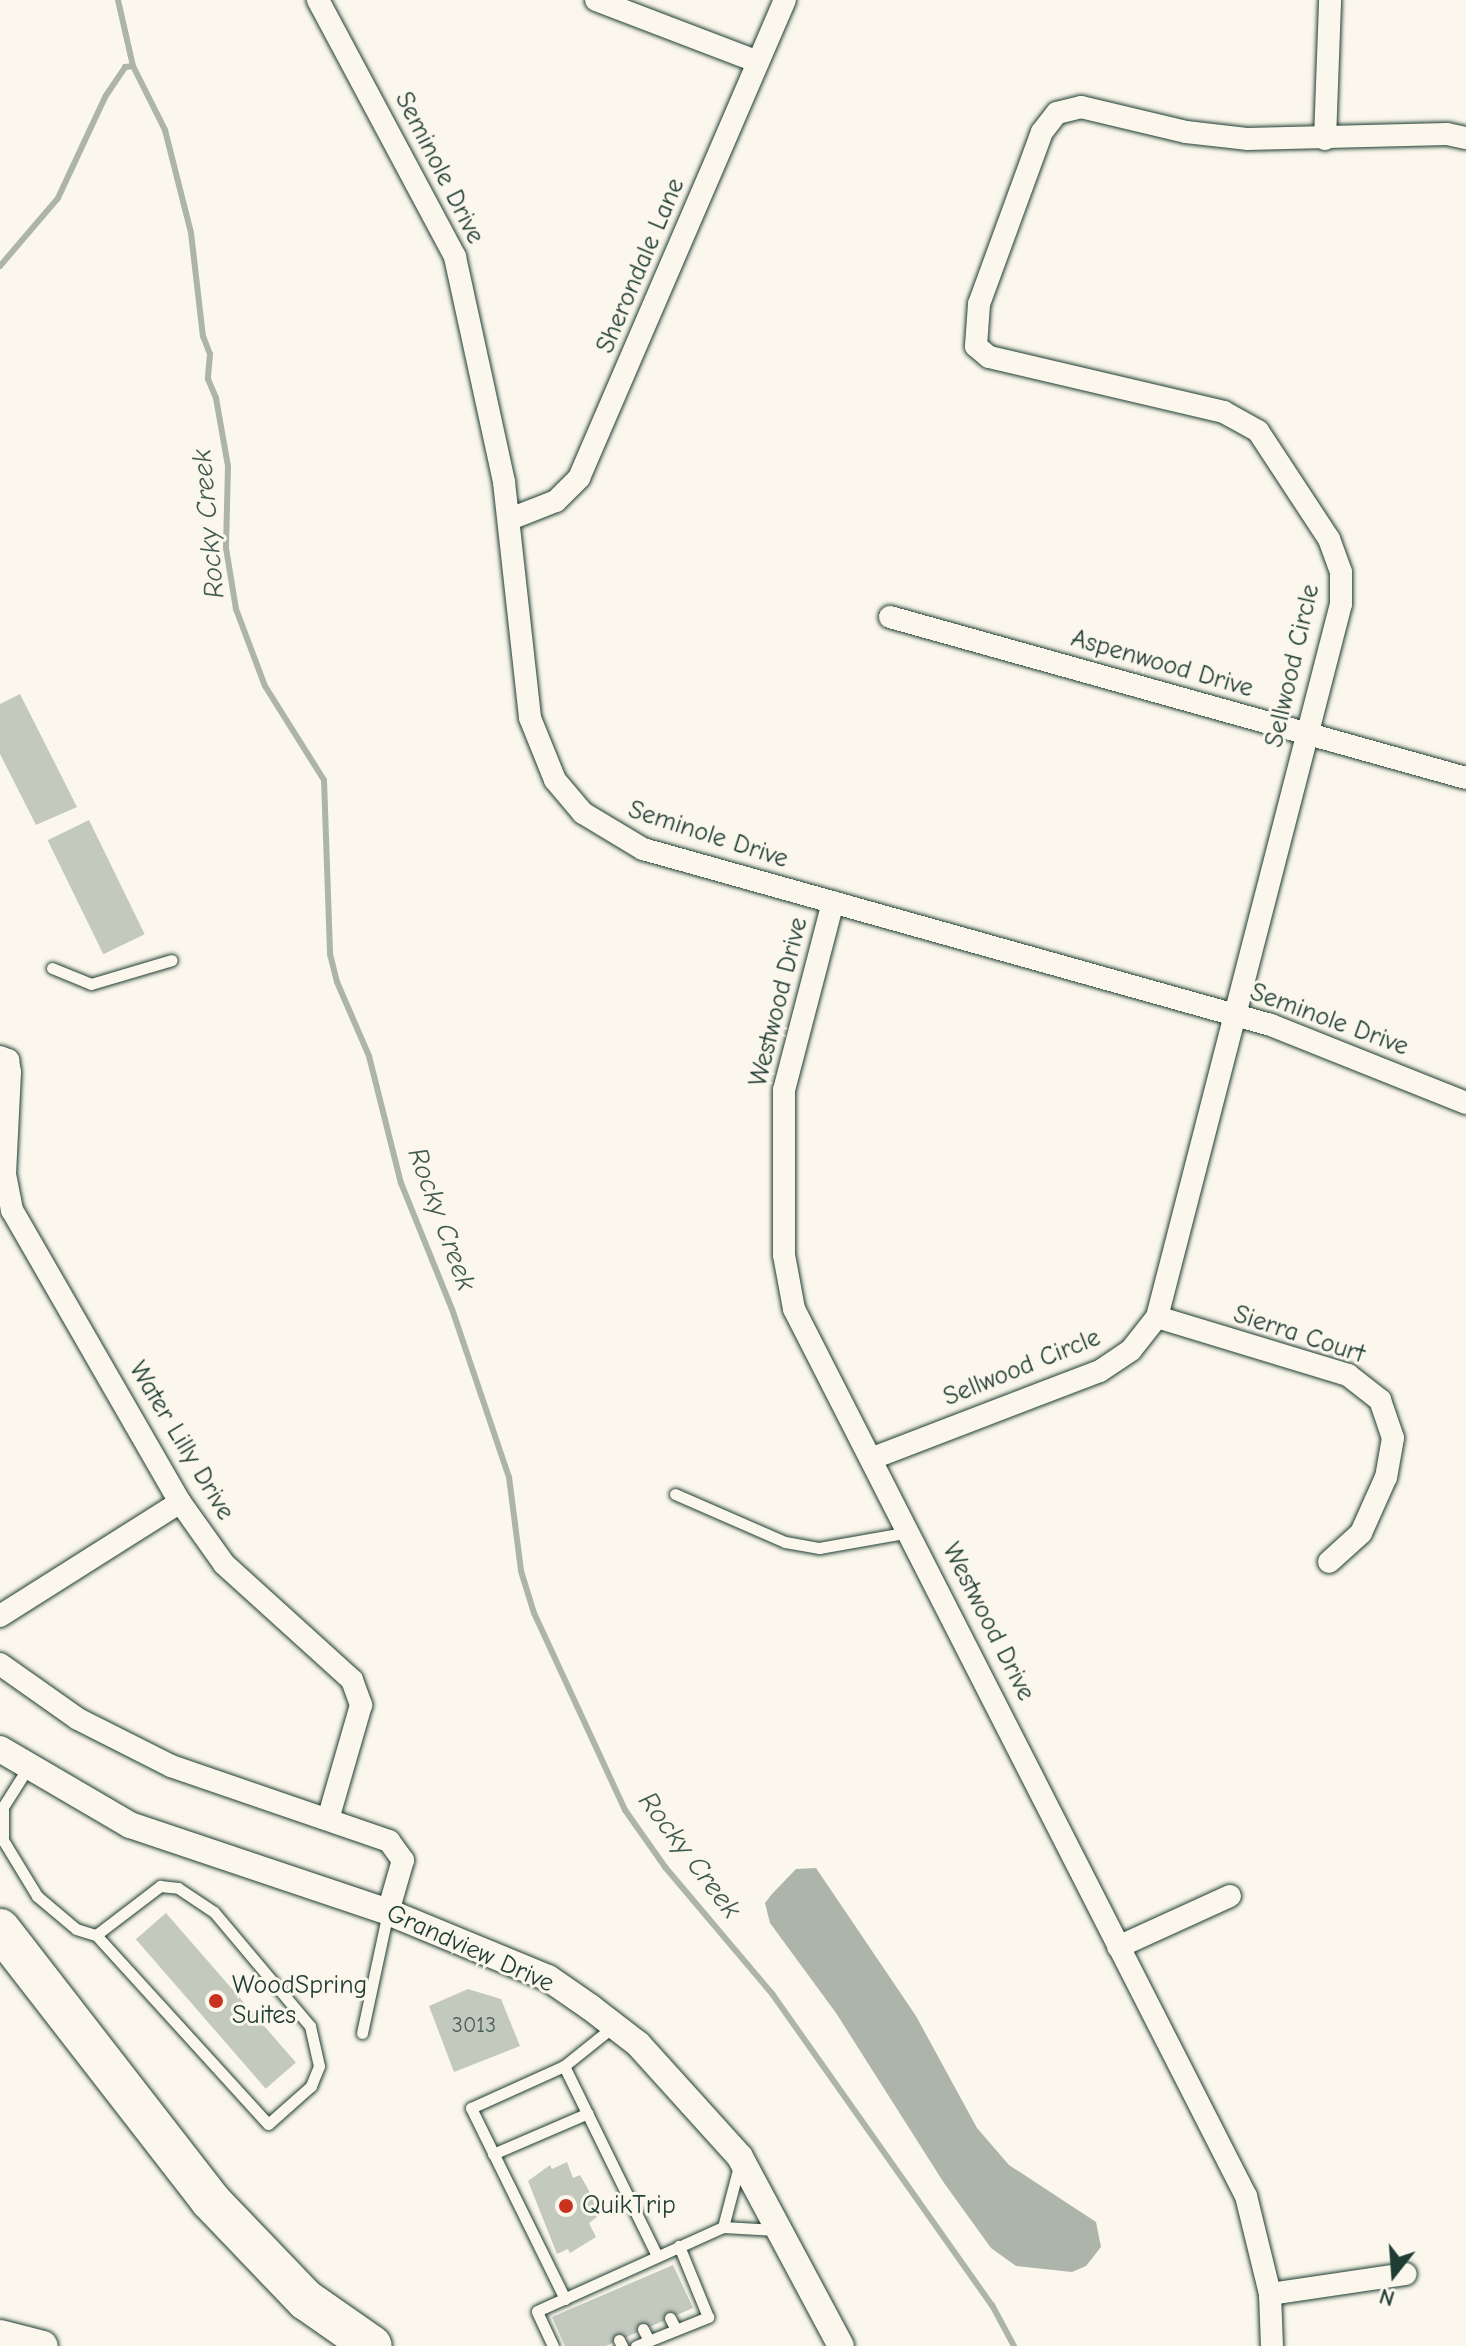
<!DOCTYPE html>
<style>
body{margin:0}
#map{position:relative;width:1466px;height:2346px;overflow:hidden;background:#fbf7ec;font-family:"Comic Neue",sans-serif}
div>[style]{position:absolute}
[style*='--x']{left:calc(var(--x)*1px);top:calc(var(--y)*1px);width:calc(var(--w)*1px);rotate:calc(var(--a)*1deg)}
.water>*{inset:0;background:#adb4aa}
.stream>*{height:6px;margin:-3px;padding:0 3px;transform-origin:3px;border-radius:3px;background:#adb4aa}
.building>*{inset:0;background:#c4c9be;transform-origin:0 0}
.roads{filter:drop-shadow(0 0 2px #1f3d34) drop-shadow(0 0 2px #1f3d34)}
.service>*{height:11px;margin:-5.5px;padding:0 5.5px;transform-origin:5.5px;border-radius:5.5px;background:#fbf7ec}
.minor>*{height:22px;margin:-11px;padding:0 11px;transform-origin:11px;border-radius:11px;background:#fbf7ec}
.tertiary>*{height:26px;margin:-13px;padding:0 13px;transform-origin:13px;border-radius:13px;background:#fbf7ec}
.secondary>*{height:30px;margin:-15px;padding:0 15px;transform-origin:15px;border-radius:15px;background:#fbf7ec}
.motorway>*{height:40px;margin:-20px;padding:0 20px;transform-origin:20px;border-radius:20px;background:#fbf7ec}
.dots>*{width:22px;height:22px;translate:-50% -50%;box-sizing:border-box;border:4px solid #fbf7ec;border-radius:50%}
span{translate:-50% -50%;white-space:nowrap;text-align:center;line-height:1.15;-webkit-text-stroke:6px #fbf7ec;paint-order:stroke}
.number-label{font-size:22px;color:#486056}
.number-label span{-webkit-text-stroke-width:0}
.street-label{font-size:26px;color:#1f3d34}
.poi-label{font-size:26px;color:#1f3d34}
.left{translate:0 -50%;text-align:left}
.water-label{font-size:28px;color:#425b52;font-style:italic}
.north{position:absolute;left:1354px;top:2234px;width:80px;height:80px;-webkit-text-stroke:6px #fbf7ec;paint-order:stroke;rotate:197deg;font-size:22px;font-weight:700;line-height:32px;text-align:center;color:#1f3d34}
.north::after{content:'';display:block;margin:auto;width:28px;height:36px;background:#1f3d34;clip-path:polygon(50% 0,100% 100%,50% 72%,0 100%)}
</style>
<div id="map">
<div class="water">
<div style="clip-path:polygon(816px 1868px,916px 2016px,977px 2128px,1009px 2165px,1096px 2222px,1101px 2247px,1086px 2266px,1072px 2272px,1016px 2266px,991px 2248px,944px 2183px,836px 2013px,770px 1923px,765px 1903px,772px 1894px,796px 1869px)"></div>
</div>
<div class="stream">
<div style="--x:118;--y:0;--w:68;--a:77.2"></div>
<div style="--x:133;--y:66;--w:72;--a:63.4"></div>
<div style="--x:165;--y:130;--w:106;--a:75.8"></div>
<div style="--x:191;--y:233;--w:104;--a:83.4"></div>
<div style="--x:203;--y:336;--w:19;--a:69"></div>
<div style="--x:210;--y:354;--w:25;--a:95"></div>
<div style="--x:208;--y:379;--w:21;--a:67"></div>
<div style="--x:216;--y:398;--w:69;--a:80"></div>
<div style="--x:228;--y:466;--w:82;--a:91.4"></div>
<div style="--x:226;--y:548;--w:62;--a:80.7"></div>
<div style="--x:236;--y:609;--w:82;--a:69.4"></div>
<div style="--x:265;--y:686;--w:111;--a:57.9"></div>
<div style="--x:324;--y:780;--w:174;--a:88"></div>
<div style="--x:330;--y:954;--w:29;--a:76"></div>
<div style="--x:337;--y:982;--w:81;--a:66.6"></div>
<div style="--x:369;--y:1056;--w:131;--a:75.9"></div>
<div style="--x:401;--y:1183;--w:136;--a:68"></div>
<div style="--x:452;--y:1309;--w:177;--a:71.3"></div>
<div style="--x:509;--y:1477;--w:95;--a:82.7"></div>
<div style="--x:521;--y:1571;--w:44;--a:72.8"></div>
<div style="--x:534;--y:1613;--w:217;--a:65.2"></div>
<div style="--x:625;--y:1810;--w:70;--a:54.9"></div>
<div style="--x:665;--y:1867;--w:167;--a:49.8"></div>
<div style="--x:773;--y:1995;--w:380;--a:54.8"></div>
<div style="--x:992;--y:2305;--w:47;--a:61.8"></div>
<div style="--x:0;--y:266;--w:89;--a:-49.5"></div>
<div style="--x:58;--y:198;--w:111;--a:-65"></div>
<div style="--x:105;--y:97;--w:36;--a:-56"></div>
<div style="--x:125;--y:67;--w:8;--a:-7"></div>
</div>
<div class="building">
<div style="clip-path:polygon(20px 694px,77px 807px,36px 825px,0 754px,0 704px)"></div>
<div style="left:89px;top:820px;width:127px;height:46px;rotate:64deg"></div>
<div style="left:166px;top:1913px;width:198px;height:40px;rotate:49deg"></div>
<div style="clip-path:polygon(468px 1989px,501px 1999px,520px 2046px,454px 2072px,429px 2006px)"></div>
<div style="clip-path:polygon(567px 2162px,573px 2178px,580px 2175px,592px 2196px,597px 2217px,589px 2223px,596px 2237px,570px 2253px,568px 2249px,557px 2254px,528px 2181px,550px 2165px,552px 2169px)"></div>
<div style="clip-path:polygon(673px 2265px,693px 2308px,606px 2346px,565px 2346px,552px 2317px)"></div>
</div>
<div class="roads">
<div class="service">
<div style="--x:52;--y:968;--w:42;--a:22.3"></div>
<div style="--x:91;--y:984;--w:84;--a:-16.5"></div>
<div style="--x:675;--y:1494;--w:120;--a:23.6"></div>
<div style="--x:785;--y:1542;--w:35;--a:10"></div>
<div style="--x:819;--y:1548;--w:92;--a:-10"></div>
<div style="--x:27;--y:1769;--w:45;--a:122.3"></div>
<div style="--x:3;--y:1807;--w:33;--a:90"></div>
<div style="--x:3;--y:1840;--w:66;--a:58.7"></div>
<div style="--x:37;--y:1896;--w:51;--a:40.2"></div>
<div style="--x:76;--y:1929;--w:21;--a:17"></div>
<div style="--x:96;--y:1935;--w:81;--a:-37.4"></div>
<div style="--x:160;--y:1886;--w:18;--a:6"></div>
<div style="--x:178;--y:1888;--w:43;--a:33.7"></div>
<div style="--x:214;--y:1912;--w:149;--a:49.9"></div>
<div style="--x:310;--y:2026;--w:41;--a:77.3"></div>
<div style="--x:319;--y:2066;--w:22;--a:112"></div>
<div style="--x:311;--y:2086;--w:57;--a:138.5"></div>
<div style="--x:268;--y:2124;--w:256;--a:-132.3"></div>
<div style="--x:362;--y:2033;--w:124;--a:-77.9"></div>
<div style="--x:564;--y:2066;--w:212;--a:63.9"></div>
<div style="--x:493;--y:2154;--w:103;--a:-23.3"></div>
<div style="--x:723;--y:2227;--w:63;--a:-75.3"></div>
<div style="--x:565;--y:2299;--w:213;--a:-116.2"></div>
<div style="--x:471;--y:2108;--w:102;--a:-24.3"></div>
<div style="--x:564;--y:2066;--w:64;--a:-38.7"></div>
<div style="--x:670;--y:2318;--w:13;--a:63"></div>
<div style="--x:643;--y:2329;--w:13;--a:63"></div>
<div style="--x:619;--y:2340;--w:7;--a:63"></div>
<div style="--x:553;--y:2346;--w:38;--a:-115"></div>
<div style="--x:537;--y:2311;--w:204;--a:-24.3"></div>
<div style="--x:723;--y:2227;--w:53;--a:3.2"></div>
<div style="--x:636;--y:2346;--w:78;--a:-21.9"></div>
<div style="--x:708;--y:2317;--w:77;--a:-112.2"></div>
</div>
<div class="minor">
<div style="--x:318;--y:0;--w:291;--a:61.9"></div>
<div style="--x:455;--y:257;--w:230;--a:77.7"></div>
<div style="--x:504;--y:482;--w:237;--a:83.7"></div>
<div style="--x:530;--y:718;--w:67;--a:68"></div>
<div style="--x:555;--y:780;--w:43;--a:49.7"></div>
<div style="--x:583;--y:813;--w:70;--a:31"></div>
<div style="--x:643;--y:849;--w:652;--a:15.66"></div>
<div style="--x:1271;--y:1025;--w:210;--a:21.8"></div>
<div style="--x:596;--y:0;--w:173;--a:20.9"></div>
<div style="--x:1325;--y:139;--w:139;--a:-87.9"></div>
<div style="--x:510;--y:519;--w:49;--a:-21.4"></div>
<div style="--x:556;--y:501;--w:33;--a:-45"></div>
<div style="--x:579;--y:478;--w:520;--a:-66.69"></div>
<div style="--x:890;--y:617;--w:598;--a:15.62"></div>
<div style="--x:833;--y:902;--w:194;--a:104.6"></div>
<div style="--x:784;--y:1090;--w:165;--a:90"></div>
<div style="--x:784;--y:1255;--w:55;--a:79.5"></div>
<div style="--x:794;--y:1309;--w:996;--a:63"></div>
<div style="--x:1246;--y:2196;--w:101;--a:76.2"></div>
<div style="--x:1270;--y:2294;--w:52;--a:87.8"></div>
<div style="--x:0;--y:1057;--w:9;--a:21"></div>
<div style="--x:8;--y:1060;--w:12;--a:81"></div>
<div style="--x:10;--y:1072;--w:102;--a:92.8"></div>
<div style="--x:5;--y:1174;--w:37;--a:79"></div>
<div style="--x:12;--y:1210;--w:337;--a:60.1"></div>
<div style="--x:180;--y:1502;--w:76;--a:54.6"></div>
<div style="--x:224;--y:1564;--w:173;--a:42.2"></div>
<div style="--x:352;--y:1680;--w:27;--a:70"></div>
<div style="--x:361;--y:1705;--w:119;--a:106.1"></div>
<div style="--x:1157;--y:1317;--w:200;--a:16.9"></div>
<div style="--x:1348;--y:1375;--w:41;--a:38"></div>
<div style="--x:1380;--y:1400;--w:40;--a:71.1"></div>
<div style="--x:1393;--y:1438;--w:40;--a:100"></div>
<div style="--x:1386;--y:1477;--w:61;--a:114.1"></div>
<div style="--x:1361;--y:1533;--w:43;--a:137.8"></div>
<div style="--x:873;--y:1458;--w:243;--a:-21"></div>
<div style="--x:1100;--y:1371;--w:37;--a:-34"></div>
<div style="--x:1131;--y:1350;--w:42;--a:-51.8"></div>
<div style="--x:1157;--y:1317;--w:736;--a:-75.53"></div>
<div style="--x:1341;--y:604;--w:32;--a:-90"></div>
<div style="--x:1341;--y:572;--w:35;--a:-110"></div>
<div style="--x:1329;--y:539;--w:129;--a:-123.3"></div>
<div style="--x:1258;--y:431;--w:39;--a:-151"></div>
<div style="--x:1224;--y:412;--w:241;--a:-166.8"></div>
<div style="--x:989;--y:357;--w:17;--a:-140"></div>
<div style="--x:976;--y:346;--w:42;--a:-85.9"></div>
<div style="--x:979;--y:304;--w:183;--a:-69.9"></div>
<div style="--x:1042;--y:132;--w:24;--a:-52"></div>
<div style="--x:1057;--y:113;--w:25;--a:-14"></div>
<div style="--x:1081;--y:107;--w:108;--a:13.4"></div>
<div style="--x:1186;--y:132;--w:61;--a:6.5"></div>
<div style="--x:1247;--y:139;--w:200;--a:-1.4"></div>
<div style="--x:1447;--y:134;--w:19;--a:12"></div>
<div style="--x:0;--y:1616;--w:213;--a:-32.3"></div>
<div style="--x:0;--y:1664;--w:95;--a:35.2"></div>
<div style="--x:78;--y:1719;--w:104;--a:26.8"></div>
<div style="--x:171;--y:1766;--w:231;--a:19"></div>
<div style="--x:389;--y:1841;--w:24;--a:54"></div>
<div style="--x:403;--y:1860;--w:54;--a:106.1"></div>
<div style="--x:1118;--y:1947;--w:123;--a:-24.5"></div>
<div style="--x:1270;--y:2294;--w:137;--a:-8.4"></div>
</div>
<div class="tertiary">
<div style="--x:0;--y:1749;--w:151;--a:30.3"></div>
<div style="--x:130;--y:1825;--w:272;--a:18.6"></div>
<div style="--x:388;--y:1912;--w:173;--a:22.4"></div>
<div style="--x:548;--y:1978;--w:51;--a:34.6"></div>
<div style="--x:590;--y:2007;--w:61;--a:37.6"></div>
<div style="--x:638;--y:2044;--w:152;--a:47.9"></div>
<div style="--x:740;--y:2157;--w:214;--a:61.9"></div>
</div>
<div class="secondary">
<div style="--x:0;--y:2335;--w:44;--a:14.3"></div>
</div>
<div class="motorway">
<div style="--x:0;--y:1929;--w:343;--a:52.2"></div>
<div style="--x:210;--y:2200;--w:139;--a:46.2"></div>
<div style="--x:306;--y:2300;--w:80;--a:34.9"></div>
</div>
</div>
<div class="dots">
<div style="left:216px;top:2001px;background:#c8321e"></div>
<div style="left:566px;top:2206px;background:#c8321e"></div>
</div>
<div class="number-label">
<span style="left:474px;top:2026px">3013</span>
</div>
<div class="street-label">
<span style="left:439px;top:168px;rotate:63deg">Seminole Drive</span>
<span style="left:641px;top:266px;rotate:-67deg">Sherondale Lane</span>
<span style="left:1162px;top:664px;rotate:16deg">Aspenwood Drive</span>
<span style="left:1293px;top:666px;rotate:-77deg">Sellwood Circle</span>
<span style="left:708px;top:835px;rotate:18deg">Seminole Drive</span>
<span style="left:779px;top:1002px;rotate:-76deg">Westwood Drive</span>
<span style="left:1329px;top:1020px;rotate:20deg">Seminole Drive</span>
<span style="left:1299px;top:1335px;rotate:18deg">Sierra Court</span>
<span style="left:1022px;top:1368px;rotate:-22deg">Sellwood Circle</span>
<span style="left:181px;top:1441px;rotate:59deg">Water Lilly Drive</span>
<span style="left:988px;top:1622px;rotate:63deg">Westwood Drive</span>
<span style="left:470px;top:1949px;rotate:24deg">Grandview Drive</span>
</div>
<div class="poi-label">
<span class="left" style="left:232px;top:2001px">WoodSpring<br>Suites</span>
<span class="left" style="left:582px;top:2206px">QuikTrip</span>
</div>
<div class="water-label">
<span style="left:208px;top:524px;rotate:-95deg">Rocky Creek</span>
<span style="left:442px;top:1219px;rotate:70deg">Rocky Creek</span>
<span style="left:690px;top:1855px;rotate:53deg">Rocky Creek</span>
</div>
<div class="north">N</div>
</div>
